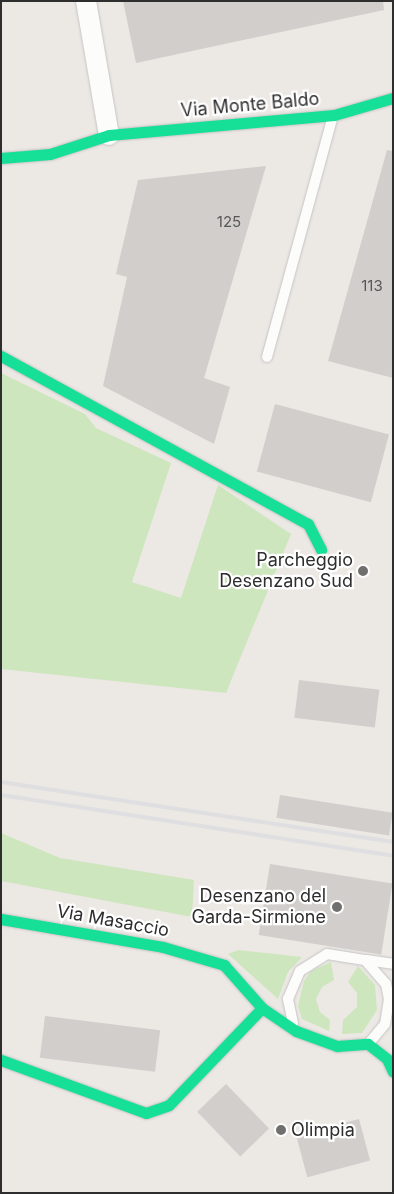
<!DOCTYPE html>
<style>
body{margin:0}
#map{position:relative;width:394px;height:1194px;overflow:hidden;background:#ece8e4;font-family:Inter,sans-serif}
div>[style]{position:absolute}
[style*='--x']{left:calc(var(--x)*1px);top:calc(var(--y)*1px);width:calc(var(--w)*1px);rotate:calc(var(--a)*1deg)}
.green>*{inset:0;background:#cee6be}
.building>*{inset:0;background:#d1cecb;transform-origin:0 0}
.roads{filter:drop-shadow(0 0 1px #c5c4c5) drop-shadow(0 0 1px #c5c4c5)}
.lane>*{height:10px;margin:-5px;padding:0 5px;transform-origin:5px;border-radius:5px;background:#fcfcfb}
.street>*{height:20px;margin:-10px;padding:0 10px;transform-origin:10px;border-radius:10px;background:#fcfcfb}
.fast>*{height:11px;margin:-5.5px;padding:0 5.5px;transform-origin:5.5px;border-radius:5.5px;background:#16e098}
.rail>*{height:4px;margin:-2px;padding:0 2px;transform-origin:2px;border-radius:2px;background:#dfdfe1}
.dots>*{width:14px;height:14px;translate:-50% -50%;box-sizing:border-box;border:2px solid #fff;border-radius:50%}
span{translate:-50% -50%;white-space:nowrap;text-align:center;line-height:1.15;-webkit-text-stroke:4.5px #fff;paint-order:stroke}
.number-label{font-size:15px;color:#585857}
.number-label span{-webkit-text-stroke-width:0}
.street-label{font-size:18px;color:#2e2e2e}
.poi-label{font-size:18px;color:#2e2e2e}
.right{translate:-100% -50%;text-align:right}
.left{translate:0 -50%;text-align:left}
.frame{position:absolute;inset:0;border:2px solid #2e2e2e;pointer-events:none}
</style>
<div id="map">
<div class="green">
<div style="clip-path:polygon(1px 373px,85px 414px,96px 428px,171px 463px,132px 582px,181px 598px,218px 485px,291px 534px,226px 693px,1px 669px)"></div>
<div style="clip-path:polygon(1px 833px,60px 858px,194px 880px,192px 917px,1px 881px)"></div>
<div style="clip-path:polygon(238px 950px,302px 957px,288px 972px,278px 999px,228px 954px)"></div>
<div style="clip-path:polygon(331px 962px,334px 980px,322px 987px,316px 999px,320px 1012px,330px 1020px,329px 1031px,302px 1019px,298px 1006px,304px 981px,311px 971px)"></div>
<div style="clip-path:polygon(358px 966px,375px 985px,377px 1010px,362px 1033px,342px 1034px,343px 1020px,357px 1007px,357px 993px,348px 982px)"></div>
</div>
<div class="building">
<div style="clip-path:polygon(123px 1px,383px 1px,384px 10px,136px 63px)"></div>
<div style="clip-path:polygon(387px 150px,393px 151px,393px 378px,328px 361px)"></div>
<div style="clip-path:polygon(266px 166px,204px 378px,230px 387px,214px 444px,103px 386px,127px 277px,116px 274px,138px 180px)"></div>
<div style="left:275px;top:404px;width:118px;height:70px;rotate:15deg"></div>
<div style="left:299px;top:680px;width:81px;height:38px;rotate:7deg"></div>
<div style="left:280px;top:795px;width:114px;height:23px;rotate:9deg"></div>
<div style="left:270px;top:864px;width:124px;height:72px;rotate:9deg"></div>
<div style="left:45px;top:1016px;width:116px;height:42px;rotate:7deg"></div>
<div style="left:226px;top:1084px;width:62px;height:40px;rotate:46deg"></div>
<div style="left:359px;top:1119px;width:43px;height:65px;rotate:75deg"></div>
</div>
<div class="roads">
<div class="lane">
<div style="--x:267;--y:357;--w:250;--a:-74.7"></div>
<div style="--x:366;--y:960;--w:27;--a:8"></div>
<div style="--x:293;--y:1023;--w:25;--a:-102"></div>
<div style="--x:288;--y:999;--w:30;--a:-67"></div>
<div style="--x:300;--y:971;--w:32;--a:-32"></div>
<div style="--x:327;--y:954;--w:38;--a:9"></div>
<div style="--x:365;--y:960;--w:32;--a:49"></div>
<div style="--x:386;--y:984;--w:15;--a:79"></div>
<div style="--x:389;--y:999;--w:25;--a:99"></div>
<div style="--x:385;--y:1024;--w:26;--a:130"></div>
</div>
<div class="street">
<div style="--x:86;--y:1;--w:136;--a:80.3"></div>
</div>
<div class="fast">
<div style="--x:1;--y:158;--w:49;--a:-4.7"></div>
<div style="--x:50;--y:154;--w:62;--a:-17.9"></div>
<div style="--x:109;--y:135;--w:226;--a:-5.1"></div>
<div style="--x:334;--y:115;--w:61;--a:-16.1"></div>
<div style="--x:1;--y:356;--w:350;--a:28.7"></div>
<div style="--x:308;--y:524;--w:29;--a:63"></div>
<div style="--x:1;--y:919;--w:164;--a:9.8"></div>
<div style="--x:163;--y:947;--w:64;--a:16.4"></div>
<div style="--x:224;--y:965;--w:57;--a:48.5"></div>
<div style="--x:262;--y:1008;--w:41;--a:34.1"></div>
<div style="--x:296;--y:1031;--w:44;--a:20.1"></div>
<div style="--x:337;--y:1046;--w:31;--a:-4"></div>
<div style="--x:368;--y:1044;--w:24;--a:38"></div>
<div style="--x:387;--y:1059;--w:14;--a:65"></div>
<div style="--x:1;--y:1060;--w:154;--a:20.1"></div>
<div style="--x:146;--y:1113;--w:24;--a:-19"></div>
<div style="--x:169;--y:1105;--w:134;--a:-46.2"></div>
</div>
</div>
<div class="rail">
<div style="--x:1;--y:782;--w:397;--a:8.7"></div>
<div style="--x:1;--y:795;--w:397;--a:8.8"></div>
</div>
<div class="dots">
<div style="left:363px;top:571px;background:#706f6e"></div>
<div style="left:337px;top:907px;background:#706f6e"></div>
<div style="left:281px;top:1130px;background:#706f6e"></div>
</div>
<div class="number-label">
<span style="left:229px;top:222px">125</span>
<span style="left:372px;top:286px">113</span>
</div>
<div class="street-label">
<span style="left:250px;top:105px;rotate:-5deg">Via Monte Baldo</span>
<span style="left:113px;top:921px;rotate:10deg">Via Masaccio</span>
</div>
<div class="poi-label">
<span class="right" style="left:353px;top:571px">Parcheggio<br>Desenzano Sud</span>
<span class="right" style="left:326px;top:907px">Desenzano del<br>Garda-Sirmione</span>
<span class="left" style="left:291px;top:1130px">Olimpia</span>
</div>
<div class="frame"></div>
</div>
